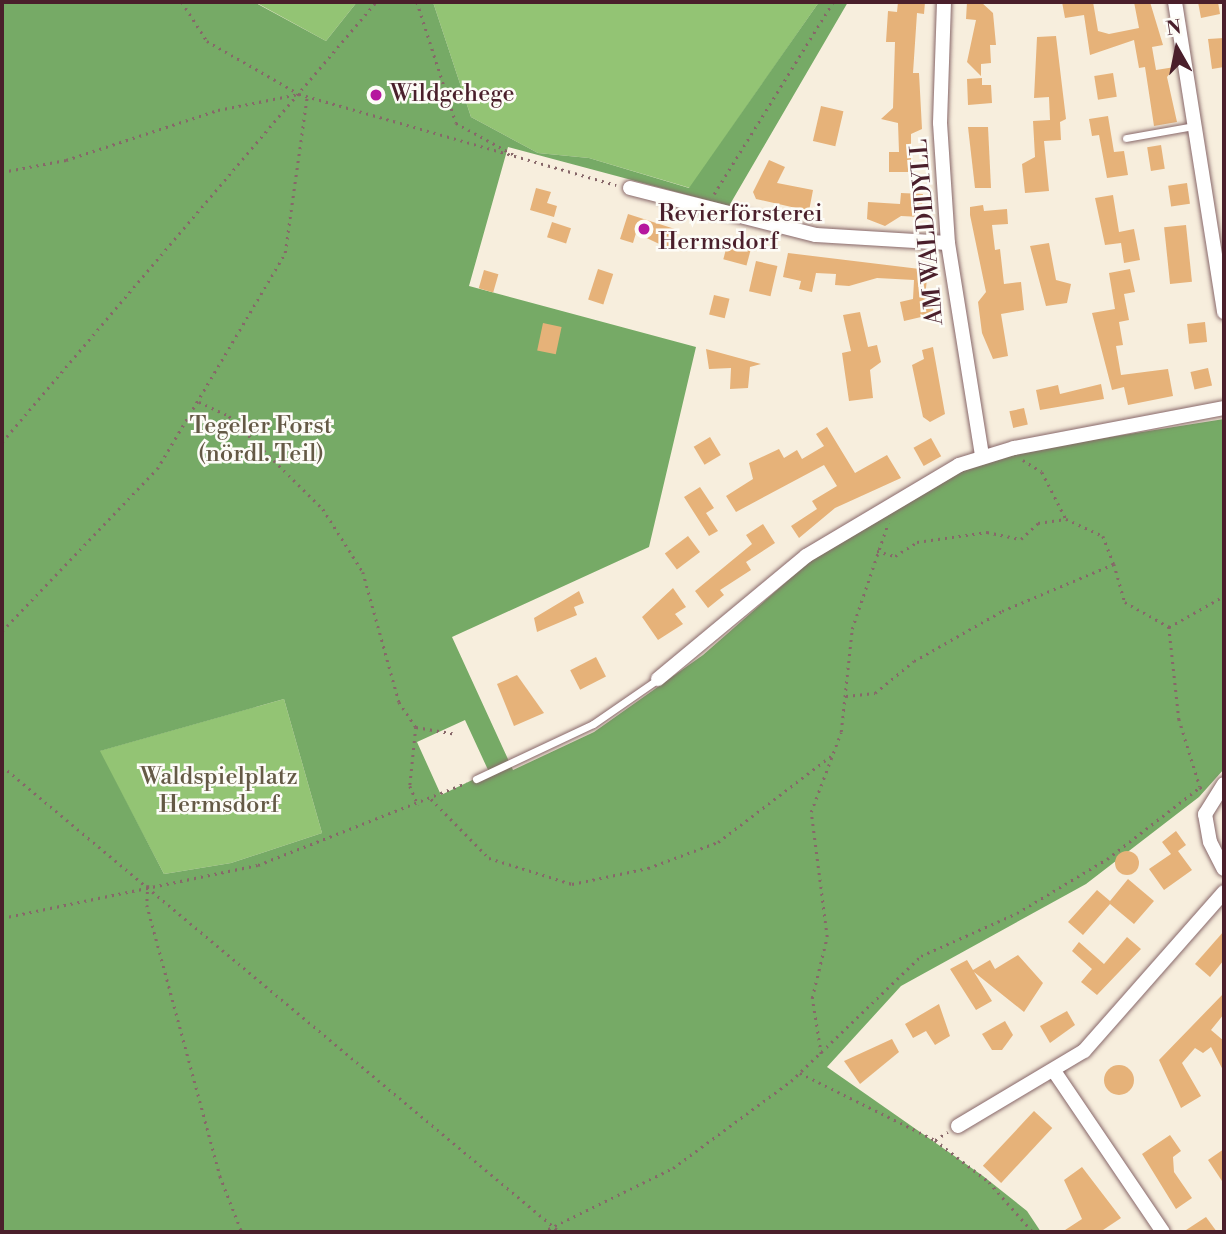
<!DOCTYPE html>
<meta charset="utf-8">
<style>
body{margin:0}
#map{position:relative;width:1226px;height:1234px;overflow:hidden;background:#f7eedd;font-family:"Libre Bodoni",serif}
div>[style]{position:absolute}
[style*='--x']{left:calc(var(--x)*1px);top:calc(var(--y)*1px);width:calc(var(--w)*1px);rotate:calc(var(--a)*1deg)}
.green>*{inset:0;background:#93c474}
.forest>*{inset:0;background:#76aa66}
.building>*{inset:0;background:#e6b279;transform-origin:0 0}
.round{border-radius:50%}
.path>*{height:2.5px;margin-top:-1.25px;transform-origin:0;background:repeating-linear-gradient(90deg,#876769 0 2px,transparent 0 7px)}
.roads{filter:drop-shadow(0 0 2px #876769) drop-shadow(0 0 2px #876769)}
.lane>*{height:7px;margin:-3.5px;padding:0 3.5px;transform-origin:3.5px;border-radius:3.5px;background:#fff}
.street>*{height:14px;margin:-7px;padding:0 7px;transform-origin:7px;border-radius:7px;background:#fff}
.dots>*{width:19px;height:19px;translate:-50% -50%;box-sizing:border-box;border:4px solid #fdfcf7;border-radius:50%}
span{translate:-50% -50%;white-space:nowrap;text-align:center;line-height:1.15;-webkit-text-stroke:5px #fdfcf7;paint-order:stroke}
.poi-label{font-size:24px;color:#4a1f2b}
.left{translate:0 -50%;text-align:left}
.street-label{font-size:24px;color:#4a1f2b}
.park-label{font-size:24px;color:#645945}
.frame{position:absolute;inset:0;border:4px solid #4a1f2b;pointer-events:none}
.north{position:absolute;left:1142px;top:14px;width:70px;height:70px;-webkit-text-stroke:5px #fdfcf7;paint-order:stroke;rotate:351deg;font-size:19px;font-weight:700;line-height:28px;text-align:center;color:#4a1f2b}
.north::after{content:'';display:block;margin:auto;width:24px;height:32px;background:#4a1f2b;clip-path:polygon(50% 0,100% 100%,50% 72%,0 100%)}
</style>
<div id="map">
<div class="green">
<div style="clip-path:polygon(255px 2px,357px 2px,326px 41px)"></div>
<div style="clip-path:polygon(433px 2px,819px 2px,690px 188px,589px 158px,538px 153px,471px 117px)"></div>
<div style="clip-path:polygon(284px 699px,322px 833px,231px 863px,164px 874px,99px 751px)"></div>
</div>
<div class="forest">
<div style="clip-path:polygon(evenodd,2px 2px,254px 2px,326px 41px,357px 2px,433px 2px,471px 117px,538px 153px,589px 158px,689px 188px,819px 2px,848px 2px,729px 206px,508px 147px,469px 286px,696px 347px,649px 547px,452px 637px,513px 770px,594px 732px,703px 655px,810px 561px,967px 468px,1022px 451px,1224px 419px,1224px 769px,1199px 797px,1086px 884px,901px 986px,827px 1067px,983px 1176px,1027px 1211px,1041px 1232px,2px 1232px,2px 2px,284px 699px,322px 833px,231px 863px,164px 874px,100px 751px,284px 699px,2px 2px,465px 720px,489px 772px,441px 795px,417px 742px,465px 720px)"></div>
</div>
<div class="building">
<div style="clip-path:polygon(898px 2px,925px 2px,924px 14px,917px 13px,913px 73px,919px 73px,922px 129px,911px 134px,911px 172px,889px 172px,889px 152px,899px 152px,898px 123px,881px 119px,893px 108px,895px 42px,886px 42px,888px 11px,897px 12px)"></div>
<div style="clip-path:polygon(967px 2px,981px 2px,993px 13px,996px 45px,990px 45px,991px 63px,981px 64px,981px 76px,967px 62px,976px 20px,966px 19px)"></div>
<div style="clip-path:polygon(1062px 2px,1093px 2px,1098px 31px,1109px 34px,1139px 28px,1134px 2px,1150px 2px,1163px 45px,1152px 47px,1156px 70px,1175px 67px,1167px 77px,1177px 122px,1154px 126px,1145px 67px,1139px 68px,1134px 40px,1090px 55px,1084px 15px,1065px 18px)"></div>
<div style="clip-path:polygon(1198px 2px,1218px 2px,1220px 14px,1201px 18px)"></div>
<div style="clip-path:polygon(1056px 36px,1066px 119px,1060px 122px,1061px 140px,1044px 141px,1049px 191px,1025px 193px,1022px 164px,1035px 157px,1033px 121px,1050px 120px,1049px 97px,1034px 98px,1037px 37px)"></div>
<div style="clip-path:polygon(1224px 38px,1224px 67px,1212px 69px,1208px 39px)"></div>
<div style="left:1113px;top:73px;width:24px;height:19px;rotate:81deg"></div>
<div style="clip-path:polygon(982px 78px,982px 85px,991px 85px,992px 103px,968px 105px,967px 79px)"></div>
<div style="left:821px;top:106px;width:23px;height:36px;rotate:13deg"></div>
<div style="clip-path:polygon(1108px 116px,1114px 152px,1124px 151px,1128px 175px,1107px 178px,1099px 135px,1092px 136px,1089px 119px)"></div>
<div style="clip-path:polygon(968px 127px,988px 127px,991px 188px,975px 188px)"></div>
<div style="left:1161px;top:145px;width:24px;height:14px;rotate:81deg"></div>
<div style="clip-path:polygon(769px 160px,785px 167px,777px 183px,813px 190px,809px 211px,756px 199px,753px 192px)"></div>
<div style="left:1187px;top:183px;width:21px;height:19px;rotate:82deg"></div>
<div style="clip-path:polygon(536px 188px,551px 192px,547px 203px,557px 206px,554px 217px,530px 210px)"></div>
<div style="clip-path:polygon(901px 193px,923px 194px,921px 217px,901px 216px,885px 226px,867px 219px,868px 202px,900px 204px)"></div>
<div style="clip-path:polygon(1113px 195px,1119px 232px,1134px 229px,1140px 260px,1124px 263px,1121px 243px,1105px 245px,1095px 198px)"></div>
<div style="clip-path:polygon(983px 205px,984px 211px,1007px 209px,1008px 224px,992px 225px,995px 250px,1000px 249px,1004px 284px,1021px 282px,1024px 310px,1001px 314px,1008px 356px,993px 359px,982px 333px,978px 302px,986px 292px,970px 215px,970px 207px)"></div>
<div style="clip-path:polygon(628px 214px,678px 230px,672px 250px,636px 233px,633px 243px,620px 239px)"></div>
<div style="left:552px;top:222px;width:20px;height:16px;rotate:18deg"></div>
<div style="left:1186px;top:225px;width:57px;height:22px;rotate:84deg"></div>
<div style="left:729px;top:238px;width:24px;height:22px;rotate:15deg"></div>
<div style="clip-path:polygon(1049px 243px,1056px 280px,1071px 284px,1067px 303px,1046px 306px,1030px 246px)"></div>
<div style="clip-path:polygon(788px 253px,928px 270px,925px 297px,931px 296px,934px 314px,904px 321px,900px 302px,913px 299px,914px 280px,877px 278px,849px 286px,835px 285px,836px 274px,816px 273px,812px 292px,799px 289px,801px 281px,783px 277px)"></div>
<div style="left:756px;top:261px;width:22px;height:31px;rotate:13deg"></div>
<div style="left:598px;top:269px;width:16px;height:32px;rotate:18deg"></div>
<div style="clip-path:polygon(1130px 269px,1135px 292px,1124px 294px,1129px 320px,1119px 322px,1123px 345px,1116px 346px,1121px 375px,1168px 369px,1173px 396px,1128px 405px,1124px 387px,1112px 390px,1092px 313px,1115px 309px,1109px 273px)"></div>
<div style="left:484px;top:270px;width:15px;height:19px;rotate:16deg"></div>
<div style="left:714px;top:295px;width:16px;height:20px;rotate:14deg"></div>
<div style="clip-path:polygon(860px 312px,868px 347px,877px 345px,881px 362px,870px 370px,873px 398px,849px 401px,842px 353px,851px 351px,843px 315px)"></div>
<div style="left:1205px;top:322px;width:20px;height:18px;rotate:84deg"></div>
<div style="left:543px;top:323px;width:19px;height:28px;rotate:12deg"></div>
<div style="clip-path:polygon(933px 347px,945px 414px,930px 422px,923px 417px,912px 365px,924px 359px,922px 350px)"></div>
<div style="clip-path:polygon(706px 349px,761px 364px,750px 367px,748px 388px,730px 389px,731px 368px,709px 369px)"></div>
<div style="left:1208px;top:368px;width:18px;height:18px;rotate:77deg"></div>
<div style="clip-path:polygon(1101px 384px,1104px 399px,1040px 410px,1036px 390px,1058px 385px,1060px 394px)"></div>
<div style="left:1024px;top:408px;width:17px;height:15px;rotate:77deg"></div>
<div style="clip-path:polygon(827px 427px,855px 473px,887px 455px,901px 478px,835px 508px,799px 538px,791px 526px,817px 509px,812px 501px,837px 486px,824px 465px,736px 512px,726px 496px,753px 479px,749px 463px,779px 449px,784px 458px,797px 450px,802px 459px,824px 446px,816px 434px)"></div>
<div style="left:710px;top:437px;width:21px;height:19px;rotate:59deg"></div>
<div style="left:931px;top:438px;width:21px;height:20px;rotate:61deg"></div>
<div style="clip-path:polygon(700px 487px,714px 508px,706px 513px,718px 531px,709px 536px,684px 497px)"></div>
<div style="clip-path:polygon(763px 524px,775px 543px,746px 562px,751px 570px,720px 590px,724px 595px,708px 608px,695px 591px,752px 544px,746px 535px)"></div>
<div style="left:688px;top:536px;width:20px;height:29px;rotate:53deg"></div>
<div style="clip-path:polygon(673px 588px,686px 607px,675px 614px,683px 624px,658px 640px,642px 617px)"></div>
<div style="clip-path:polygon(579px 591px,584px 603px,574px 607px,577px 615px,537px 632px,534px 618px)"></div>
<div style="left:596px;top:657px;width:22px;height:29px;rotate:63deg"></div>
<div style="clip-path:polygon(517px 675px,544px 713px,514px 726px,497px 684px)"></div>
<div style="clip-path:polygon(1176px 831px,1186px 845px,1178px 851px,1192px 870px,1164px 890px,1149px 869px,1171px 854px,1162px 842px)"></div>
<div class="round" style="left:1115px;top:851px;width:24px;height:24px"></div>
<div style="clip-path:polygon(1128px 879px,1154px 901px,1134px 924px,1110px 904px,1083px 935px,1068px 922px,1097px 890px,1110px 901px)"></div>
<div style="clip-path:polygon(1224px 931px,1224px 960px,1210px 977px,1195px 964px)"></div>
<div style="clip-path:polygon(1127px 937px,1141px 949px,1097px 995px,1081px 982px,1092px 969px,1072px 951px,1079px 942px,1104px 964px)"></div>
<div style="clip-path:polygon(1018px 955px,1043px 983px,1024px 1012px,974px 972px,992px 1001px,976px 1010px,950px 969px,967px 960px,973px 970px,990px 960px,995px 969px)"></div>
<div style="clip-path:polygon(1224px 993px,1224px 1014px,1211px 1030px,1224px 1041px,1224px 1072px,1211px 1047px,1203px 1053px,1195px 1048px,1182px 1063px,1201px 1096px,1181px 1108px,1159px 1060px)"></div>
<div style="clip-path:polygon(939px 1004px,950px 1036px,935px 1045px,926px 1031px,913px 1038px,905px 1024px)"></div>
<div style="clip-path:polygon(1067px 1011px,1075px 1025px,1050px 1043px,1040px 1026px)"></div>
<div style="clip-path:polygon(1005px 1021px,1013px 1035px,1002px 1050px,992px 1050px,982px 1034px)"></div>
<div style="clip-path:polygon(892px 1039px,899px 1052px,860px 1084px,844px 1061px)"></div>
<div class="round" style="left:1104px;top:1065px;width:30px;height:30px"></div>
<div style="left:1034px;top:1111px;width:25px;height:75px;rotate:43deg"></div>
<div style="clip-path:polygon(1170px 1135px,1181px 1151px,1173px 1157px,1174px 1172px,1192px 1198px,1176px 1209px,1142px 1154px)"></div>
<div style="clip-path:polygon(1224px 1149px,1224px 1184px,1208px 1160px)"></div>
<div style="clip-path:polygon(1082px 1167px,1121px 1218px,1100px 1232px,1062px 1232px,1082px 1219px,1064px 1180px)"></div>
<div style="clip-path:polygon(1206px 1217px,1217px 1232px,1183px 1232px)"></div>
</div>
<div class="path">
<div style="--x:182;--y:2;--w:46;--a:57.3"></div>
<div style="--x:207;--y:41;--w:106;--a:29.9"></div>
<div style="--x:299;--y:94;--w:330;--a:16"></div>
<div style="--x:417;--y:2;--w:127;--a:72.1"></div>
<div style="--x:456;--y:123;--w:68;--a:28.8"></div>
<div style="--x:2;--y:172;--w:65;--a:-10.6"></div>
<div style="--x:66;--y:160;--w:160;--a:-18.2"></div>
<div style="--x:218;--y:110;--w:83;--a:-11.2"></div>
<div style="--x:714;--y:194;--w:226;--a:-58.2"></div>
<div style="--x:199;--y:402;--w:33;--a:25"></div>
<div style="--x:229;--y:416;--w:132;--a:44.7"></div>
<div style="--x:323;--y:509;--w:75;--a:57.6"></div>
<div style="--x:363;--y:572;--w:135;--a:74.5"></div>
<div style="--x:399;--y:702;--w:30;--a:56"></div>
<div style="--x:416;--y:727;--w:41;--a:9.9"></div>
<div style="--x:2;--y:442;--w:577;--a:-49.64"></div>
<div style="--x:1023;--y:460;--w:22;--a:32"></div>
<div style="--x:1042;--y:472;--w:53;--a:62.9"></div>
<div style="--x:1066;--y:519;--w:41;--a:24.7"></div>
<div style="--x:1103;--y:536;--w:30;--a:69"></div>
<div style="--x:877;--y:551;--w:19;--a:16"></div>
<div style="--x:895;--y:556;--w:26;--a:-32"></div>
<div style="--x:917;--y:542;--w:71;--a:-8.1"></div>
<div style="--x:987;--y:532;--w:35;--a:12"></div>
<div style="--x:1021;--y:539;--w:23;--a:-43"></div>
<div style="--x:1038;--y:523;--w:28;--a:-8"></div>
<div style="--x:1169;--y:627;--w:63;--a:-29.4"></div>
<div style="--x:2;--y:631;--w:224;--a:-46.3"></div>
<div style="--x:157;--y:469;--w:251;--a:-59.3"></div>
<div style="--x:285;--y:253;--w:158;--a:-82"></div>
<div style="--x:846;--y:696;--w:29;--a:-6"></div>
<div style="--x:875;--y:693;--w:50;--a:-39.4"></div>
<div style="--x:914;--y:661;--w:101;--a:-29.6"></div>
<div style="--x:1002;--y:611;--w:121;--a:-22.8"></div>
<div style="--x:1114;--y:564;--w:40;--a:74"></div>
<div style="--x:1125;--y:602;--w:51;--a:29.6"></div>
<div style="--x:1169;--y:627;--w:93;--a:83.8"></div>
<div style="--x:1179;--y:719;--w:71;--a:72.8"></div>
<div style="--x:416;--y:727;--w:59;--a:95.8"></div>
<div style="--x:410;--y:786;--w:21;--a:67"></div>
<div style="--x:2;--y:766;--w:727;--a:39.87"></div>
<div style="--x:431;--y:799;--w:83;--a:45.5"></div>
<div style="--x:489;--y:858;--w:87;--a:17.4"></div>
<div style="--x:572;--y:884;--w:78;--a:-11.9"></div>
<div style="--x:648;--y:868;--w:75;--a:-20.4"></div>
<div style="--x:718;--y:842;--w:142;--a:-37.3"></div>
<div style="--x:148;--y:885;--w:20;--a:93"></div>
<div style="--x:147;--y:905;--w:281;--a:74.9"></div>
<div style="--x:220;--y:1176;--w:60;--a:68.6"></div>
<div style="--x:2;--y:918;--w:261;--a:-11.7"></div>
<div style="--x:258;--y:865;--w:224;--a:-21.5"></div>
<div style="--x:821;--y:1054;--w:57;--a:-99.1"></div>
<div style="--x:812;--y:998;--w:63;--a:-76.2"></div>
<div style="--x:827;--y:937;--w:126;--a:-97.3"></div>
<div style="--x:811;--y:812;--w:85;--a:-69.4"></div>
<div style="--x:841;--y:732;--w:104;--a:-83.9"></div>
<div style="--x:852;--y:629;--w:112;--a:-71.2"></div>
<div style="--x:800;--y:1073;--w:151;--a:26.4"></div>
<div style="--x:935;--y:1140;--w:68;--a:37.9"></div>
<div style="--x:989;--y:1182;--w:67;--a:48.7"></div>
<div style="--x:935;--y:1140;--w:15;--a:-32"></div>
<div style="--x:542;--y:1232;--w:146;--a:-26"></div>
<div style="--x:673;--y:1168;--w:147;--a:-36.4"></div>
<div style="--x:791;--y:1081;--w:180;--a:-43.9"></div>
<div style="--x:921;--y:956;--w:105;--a:-24.1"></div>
<div style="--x:1017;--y:913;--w:105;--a:-31"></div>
<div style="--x:1107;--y:859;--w:118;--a:-37.7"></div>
<div style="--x:1200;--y:787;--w:5;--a:37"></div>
</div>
<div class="roads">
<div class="lane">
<div style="--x:1126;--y:138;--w:69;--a:-10"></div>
<div style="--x:476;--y:779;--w:129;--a:-25.2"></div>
<div style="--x:593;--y:724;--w:79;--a:-34.7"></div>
</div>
<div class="street">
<div style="--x:944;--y:2;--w:121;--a:91.9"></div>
<div style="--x:940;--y:123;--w:120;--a:86.2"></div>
<div style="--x:948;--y:243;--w:216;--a:80.9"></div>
<div style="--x:1175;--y:2;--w:314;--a:81"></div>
<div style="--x:630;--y:188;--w:192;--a:14.2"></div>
<div style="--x:816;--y:235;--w:132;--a:3.5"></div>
<div style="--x:658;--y:679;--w:192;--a:-39.7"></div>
<div style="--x:806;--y:556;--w:178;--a:-30.7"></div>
<div style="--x:959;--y:465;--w:58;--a:-17.2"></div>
<div style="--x:1014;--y:448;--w:214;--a:-10.8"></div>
<div style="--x:1224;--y:784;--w:36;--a:122"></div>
<div style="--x:1205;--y:814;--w:28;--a:80"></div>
<div style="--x:1210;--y:842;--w:30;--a:63"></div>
<div style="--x:1054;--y:1071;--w:194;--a:55.9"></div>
<div style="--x:958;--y:1126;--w:147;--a:-30.8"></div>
<div style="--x:1084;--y:1051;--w:212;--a:-48.6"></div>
</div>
</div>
<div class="dots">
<div style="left:376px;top:95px;background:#b5179e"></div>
<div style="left:644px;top:229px;background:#b5179e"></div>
</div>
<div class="poi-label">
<span class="left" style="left:390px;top:95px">Wildgehege</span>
<span class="left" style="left:658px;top:229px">Revierförsterei<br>Hermsdorf</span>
</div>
<div class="street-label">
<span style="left:928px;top:232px;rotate:-95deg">AM WALDIDYLL</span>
</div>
<div class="park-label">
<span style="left:261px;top:441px">Tegeler Forst<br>(nördl. Teil)</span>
<span style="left:219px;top:792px">Waldspielplatz<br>Hermsdorf</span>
</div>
<div class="frame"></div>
<div class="north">N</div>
</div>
